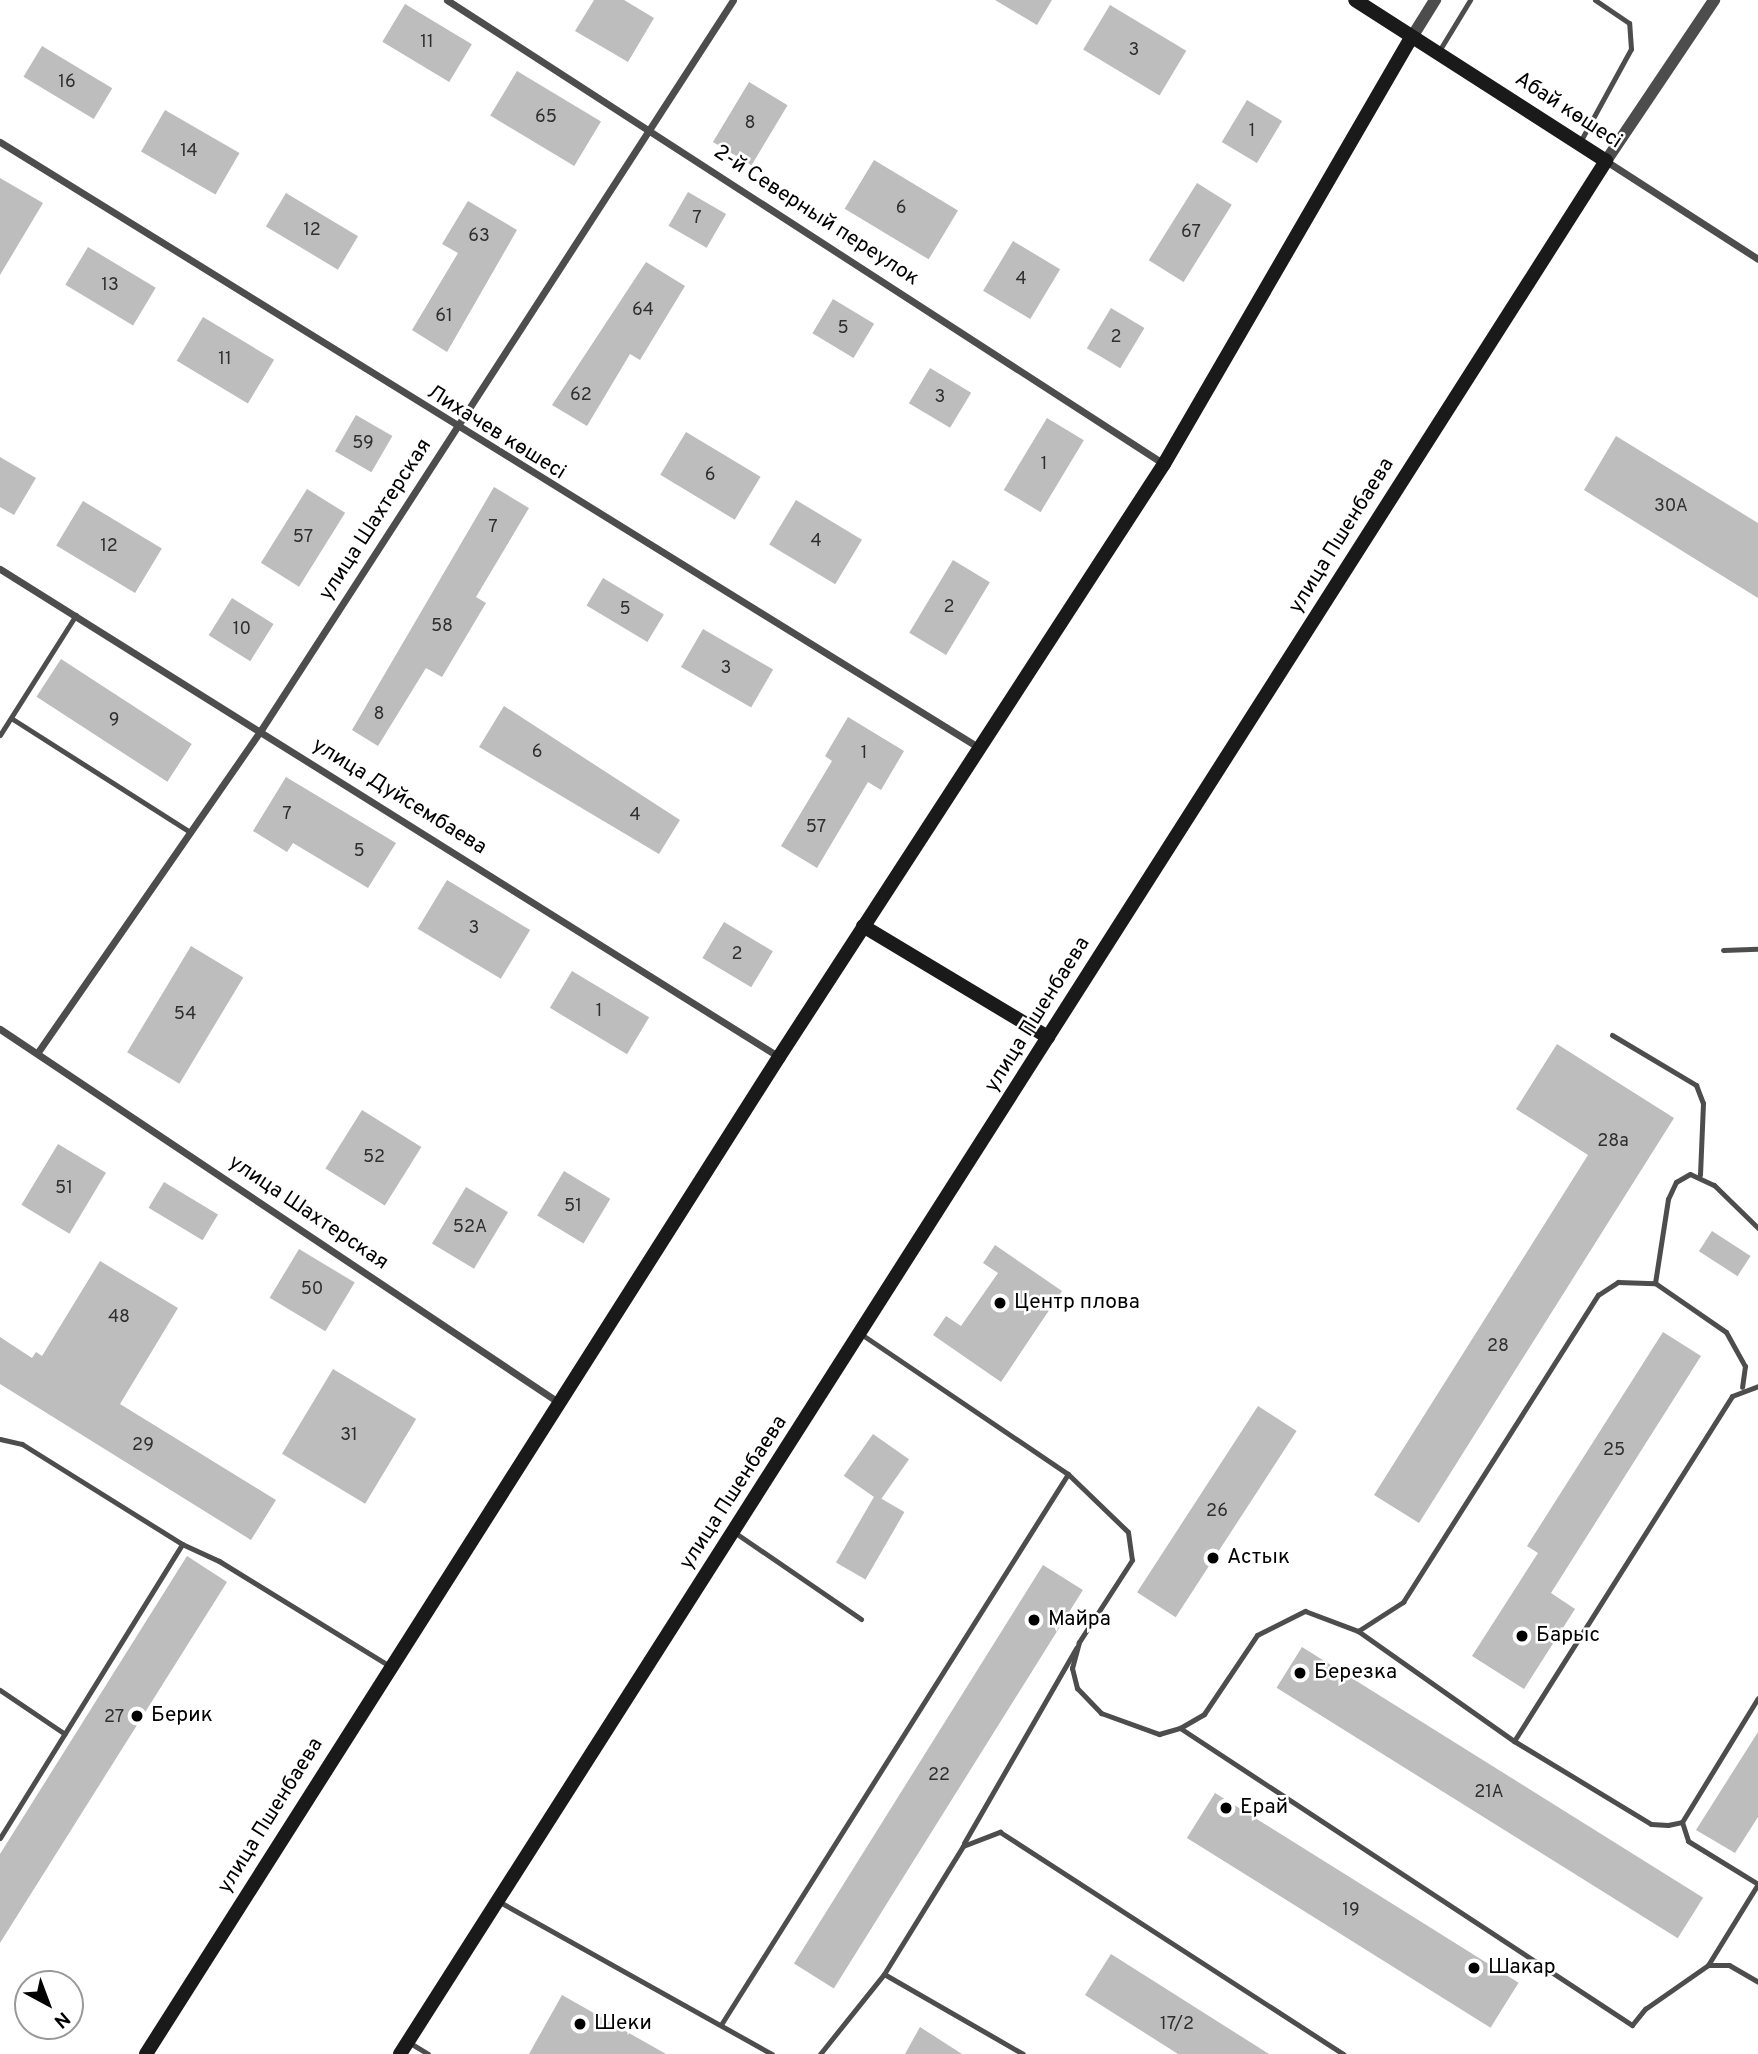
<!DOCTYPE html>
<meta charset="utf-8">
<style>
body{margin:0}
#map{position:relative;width:1758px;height:2054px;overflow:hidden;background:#fff;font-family:Overpass,sans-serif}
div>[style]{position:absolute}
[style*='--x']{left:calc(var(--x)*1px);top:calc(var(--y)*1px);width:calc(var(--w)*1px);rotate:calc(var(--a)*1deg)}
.building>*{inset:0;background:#bdbdbd;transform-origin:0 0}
.service>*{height:5px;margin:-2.5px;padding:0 2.5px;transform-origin:2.5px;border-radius:2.5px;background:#4d4d4d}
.minor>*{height:7px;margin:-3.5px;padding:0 3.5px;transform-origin:3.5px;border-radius:3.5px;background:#4d4d4d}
.tertiary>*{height:12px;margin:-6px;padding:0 6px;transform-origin:6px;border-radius:6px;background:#4d4d4d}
.secondary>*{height:14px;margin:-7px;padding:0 7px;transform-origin:7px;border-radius:7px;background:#1a1a1a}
.dots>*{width:19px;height:19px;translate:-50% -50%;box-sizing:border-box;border:4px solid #fff;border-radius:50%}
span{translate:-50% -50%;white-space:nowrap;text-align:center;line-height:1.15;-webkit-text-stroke:5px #fff;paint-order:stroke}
.number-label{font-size:18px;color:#2f2f2f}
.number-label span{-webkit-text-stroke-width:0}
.street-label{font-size:21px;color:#000}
.poi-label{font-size:21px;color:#000}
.left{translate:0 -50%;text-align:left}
.north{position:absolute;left:14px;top:1970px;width:70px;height:70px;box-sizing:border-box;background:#fff;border:2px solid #999;border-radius:50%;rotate:139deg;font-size:19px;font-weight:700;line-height:28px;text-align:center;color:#000}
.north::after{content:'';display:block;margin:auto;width:24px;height:32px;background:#000;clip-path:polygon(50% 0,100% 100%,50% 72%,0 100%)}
</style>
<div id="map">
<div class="building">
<div style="clip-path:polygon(594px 0,624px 0,654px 18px,628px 62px,575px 31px)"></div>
<div style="clip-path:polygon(995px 0,1052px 0,1037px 25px)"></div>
<div style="left:405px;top:4px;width:78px;height:44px;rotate:31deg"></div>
<div style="left:1110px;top:5px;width:89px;height:52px;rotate:31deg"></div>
<div style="left:42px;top:46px;width:82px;height:36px;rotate:31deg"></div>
<div style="left:517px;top:71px;width:98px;height:52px;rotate:31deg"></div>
<div style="left:749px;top:82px;width:45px;height:70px;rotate:31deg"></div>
<div style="left:1247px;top:100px;width:41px;height:49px;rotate:31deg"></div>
<div style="left:165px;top:110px;width:86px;height:48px;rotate:30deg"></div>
<div style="left:874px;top:160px;width:98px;height:57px;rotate:31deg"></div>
<div style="clip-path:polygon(0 178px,43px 203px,0 275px)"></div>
<div style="left:1197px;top:183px;width:41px;height:91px;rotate:32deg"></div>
<div style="left:688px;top:192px;width:44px;height:39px;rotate:30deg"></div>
<div style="left:286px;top:193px;width:84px;height:39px;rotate:31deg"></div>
<div style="clip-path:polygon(468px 201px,517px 230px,447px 352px,412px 330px,458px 253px,442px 244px)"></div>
<div style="left:1013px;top:241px;width:55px;height:58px;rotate:31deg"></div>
<div style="left:88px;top:247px;width:79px;height:44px;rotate:31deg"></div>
<div style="clip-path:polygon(646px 262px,685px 286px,640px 360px,630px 354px,587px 426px,552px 405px)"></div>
<div style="left:833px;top:299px;width:48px;height:40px;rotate:31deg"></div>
<div style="left:1111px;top:308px;width:39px;height:47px;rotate:31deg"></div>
<div style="left:203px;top:317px;width:83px;height:51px;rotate:31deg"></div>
<div style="left:930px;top:368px;width:48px;height:41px;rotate:31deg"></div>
<div style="left:356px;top:415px;width:42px;height:42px;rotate:30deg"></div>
<div style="left:1047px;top:418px;width:43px;height:84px;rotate:31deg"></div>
<div style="left:686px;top:432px;width:87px;height:50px;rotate:31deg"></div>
<div style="clip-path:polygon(1616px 436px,1758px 523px,1758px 598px,1584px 490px)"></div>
<div style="clip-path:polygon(0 457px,36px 478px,14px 515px,0 507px)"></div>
<div style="clip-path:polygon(494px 487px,529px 508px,476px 597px,486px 603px,442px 677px,426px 668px,378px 746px,352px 730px)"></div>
<div style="left:307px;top:489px;width:45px;height:87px;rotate:32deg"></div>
<div style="left:796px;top:500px;width:77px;height:52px;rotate:31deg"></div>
<div style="left:83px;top:501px;width:92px;height:52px;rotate:31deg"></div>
<div style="left:953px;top:560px;width:43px;height:85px;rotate:31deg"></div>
<div style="left:603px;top:578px;width:71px;height:32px;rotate:31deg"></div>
<div style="left:232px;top:598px;width:49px;height:44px;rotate:32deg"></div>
<div style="left:703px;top:629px;width:81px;height:44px;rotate:30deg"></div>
<div style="left:61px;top:659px;width:156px;height:45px;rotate:33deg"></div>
<div style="clip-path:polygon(504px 706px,680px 820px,659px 854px,479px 747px)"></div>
<div style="clip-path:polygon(848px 717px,904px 751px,881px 790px,868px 782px,817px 868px,781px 846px,832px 761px,825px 756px)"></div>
<div style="clip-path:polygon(286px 777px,396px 843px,368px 888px,293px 843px,287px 852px,253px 831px)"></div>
<div style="left:447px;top:880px;width:97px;height:57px;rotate:31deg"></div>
<div style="left:724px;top:922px;width:57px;height:42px;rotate:31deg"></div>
<div style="left:191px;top:946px;width:61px;height:124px;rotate:31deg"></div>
<div style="left:572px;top:971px;width:90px;height:43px;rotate:31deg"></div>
<div style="clip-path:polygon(1557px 1044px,1674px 1118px,1419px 1523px,1374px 1495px,1588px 1155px,1516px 1109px)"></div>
<div style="left:362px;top:1110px;width:70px;height:69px;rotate:32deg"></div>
<div style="left:58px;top:1144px;width:56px;height:71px;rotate:31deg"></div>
<div style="left:564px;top:1171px;width:54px;height:52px;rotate:31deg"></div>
<div style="left:164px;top:1182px;width:63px;height:30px;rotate:31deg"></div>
<div style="left:466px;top:1187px;width:49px;height:66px;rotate:31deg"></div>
<div style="left:1712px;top:1231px;width:46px;height:24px;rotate:33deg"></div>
<div style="clip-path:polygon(995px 1245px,1062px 1291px,1001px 1382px,933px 1335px,946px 1316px,961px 1326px,998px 1273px,983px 1263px)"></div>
<div style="left:299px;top:1249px;width:65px;height:57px;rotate:31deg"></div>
<div style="clip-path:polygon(100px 1261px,178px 1308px,120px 1404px,276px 1500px,251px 1540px,0 1384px,0 1337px,32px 1358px,36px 1352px,42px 1356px)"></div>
<div style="clip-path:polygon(1663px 1332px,1701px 1356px,1551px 1593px,1575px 1609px,1524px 1689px,1472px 1656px,1538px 1553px,1527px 1546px)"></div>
<div style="left:333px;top:1369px;width:97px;height:99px;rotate:31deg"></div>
<div style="left:1258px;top:1406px;width:46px;height:222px;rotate:33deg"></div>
<div style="left:873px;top:1434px;width:44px;height:51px;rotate:35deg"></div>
<div style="left:875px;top:1495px;width:34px;height:78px;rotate:30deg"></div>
<div style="clip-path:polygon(187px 1556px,227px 1582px,0 1943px,0 1854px)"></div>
<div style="left:1043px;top:1565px;width:47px;height:470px;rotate:32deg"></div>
<div style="left:1302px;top:1647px;width:473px;height:48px;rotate:32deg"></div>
<div style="clip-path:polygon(1758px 1732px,1758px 1817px,1735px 1853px,1696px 1830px)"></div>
<div style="left:1215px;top:1793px;width:358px;height:53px;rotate:32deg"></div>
<div style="clip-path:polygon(1111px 1954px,1269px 2054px,1178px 2054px,1085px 1995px)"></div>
<div style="clip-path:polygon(562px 1995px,666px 2054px,529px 2054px)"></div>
<div style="clip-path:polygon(920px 2027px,962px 2054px,905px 2054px)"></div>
</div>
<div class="service">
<div style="--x:1439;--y:51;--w:60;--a:-58.7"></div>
<div style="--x:1580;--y:142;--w:106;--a:-61.3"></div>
<div style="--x:1631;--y:49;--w:26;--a:-94"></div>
<div style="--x:1629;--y:23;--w:41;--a:-145.9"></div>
<div style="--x:11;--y:718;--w:212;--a:32.5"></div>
<div style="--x:0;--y:735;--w:142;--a:-57.7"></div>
<div style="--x:1723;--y:950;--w:35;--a:-2"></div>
<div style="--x:1612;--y:1035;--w:98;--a:30.8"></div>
<div style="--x:1696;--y:1085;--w:19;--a:69"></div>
<div style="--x:1703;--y:1103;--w:72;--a:92.4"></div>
<div style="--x:1655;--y:1283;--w:85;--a:-81.2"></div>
<div style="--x:1668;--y:1199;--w:19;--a:-65"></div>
<div style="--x:1676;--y:1182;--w:16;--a:-30"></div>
<div style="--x:1690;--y:1174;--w:26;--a:25"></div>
<div style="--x:1714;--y:1185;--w:62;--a:44.3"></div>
<div style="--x:861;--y:1334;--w:250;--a:34.1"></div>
<div style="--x:1068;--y:1474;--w:83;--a:44"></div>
<div style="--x:1128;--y:1532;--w:28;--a:82"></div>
<div style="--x:1132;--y:1560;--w:98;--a:122.9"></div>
<div style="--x:1079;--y:1642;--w:27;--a:105"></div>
<div style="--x:1072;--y:1668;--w:21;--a:76"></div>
<div style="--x:1077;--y:1688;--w:35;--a:46"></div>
<div style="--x:1101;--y:1713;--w:62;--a:19.9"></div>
<div style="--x:1159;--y:1734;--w:22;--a:-16"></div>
<div style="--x:1180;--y:1728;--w:28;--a:-30"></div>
<div style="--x:1204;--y:1714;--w:95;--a:-56.1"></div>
<div style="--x:1257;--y:1635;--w:54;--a:-26.6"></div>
<div style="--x:1305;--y:1611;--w:57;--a:20.7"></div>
<div style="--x:1358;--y:1631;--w:191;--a:35.2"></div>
<div style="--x:1514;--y:1741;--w:160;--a:31.2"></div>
<div style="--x:1651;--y:1824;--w:17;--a:3"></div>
<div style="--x:1668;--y:1825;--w:14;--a:-12"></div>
<div style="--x:1682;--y:1822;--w:145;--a:-58.5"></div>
<div style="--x:0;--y:1439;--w:23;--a:13"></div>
<div style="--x:22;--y:1444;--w:189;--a:32"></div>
<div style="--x:734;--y:1532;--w:154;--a:34.4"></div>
<div style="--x:1358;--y:1631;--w:54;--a:-32.8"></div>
<div style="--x:1403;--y:1602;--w:364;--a:-57.6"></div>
<div style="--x:1598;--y:1295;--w:24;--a:-33"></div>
<div style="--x:1618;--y:1282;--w:37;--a:2"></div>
<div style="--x:1655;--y:1283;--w:86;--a:34.6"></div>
<div style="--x:1726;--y:1332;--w:39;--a:61"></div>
<div style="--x:1745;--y:1366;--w:21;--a:98"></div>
<div style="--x:0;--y:1690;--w:78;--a:34.1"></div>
<div style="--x:1180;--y:1728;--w:541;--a:33.31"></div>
<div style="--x:1632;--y:2025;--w:21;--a:-51"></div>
<div style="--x:1645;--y:2009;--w:77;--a:-34.9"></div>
<div style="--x:1708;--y:1965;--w:21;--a:0"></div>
<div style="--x:1729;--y:1965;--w:34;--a:30"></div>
<div style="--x:1514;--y:1741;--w:408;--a:-57.7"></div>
<div style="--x:1732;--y:1396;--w:28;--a:-21"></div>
<div style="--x:1682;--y:1822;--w:20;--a:72"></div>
<div style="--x:1688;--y:1841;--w:82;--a:31.6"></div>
<div style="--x:0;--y:1838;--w:346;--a:-58.2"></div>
<div style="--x:182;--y:1544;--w:41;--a:24.7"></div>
<div style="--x:219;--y:1561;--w:202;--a:31.6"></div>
<div style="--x:964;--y:1843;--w:225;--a:-60.1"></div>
<div style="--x:498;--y:1901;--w:314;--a:29.2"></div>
<div style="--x:1708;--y:1965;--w:95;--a:-58.3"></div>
<div style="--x:884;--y:1974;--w:160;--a:29.9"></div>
<div style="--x:722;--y:2023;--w:649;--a:-57.78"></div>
<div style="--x:410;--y:2043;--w:21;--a:31"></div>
<div style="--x:820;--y:2054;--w:102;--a:-51.3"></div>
<div style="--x:884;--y:1974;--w:150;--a:-58.3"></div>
<div style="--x:963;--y:1846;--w:40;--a:-21"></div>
<div style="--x:1000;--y:1832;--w:409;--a:32.9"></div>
</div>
<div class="minor">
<div style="--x:447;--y:0;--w:854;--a:32.91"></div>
<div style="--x:0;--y:142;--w:1150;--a:31.74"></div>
<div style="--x:1606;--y:161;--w:181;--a:32.8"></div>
<div style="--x:0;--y:569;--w:919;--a:32.06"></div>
<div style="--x:0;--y:1029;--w:671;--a:33.76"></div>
<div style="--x:38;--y:1052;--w:392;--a:-55.3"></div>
<div style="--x:261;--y:730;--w:869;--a:-57.11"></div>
</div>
<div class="tertiary">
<div style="--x:1412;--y:37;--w:44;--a:-58.1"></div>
<div style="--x:1606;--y:161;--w:194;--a:-56.1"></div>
</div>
<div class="secondary">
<div style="--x:863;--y:926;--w:216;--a:31"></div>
<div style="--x:146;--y:2054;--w:1181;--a:-57.59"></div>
<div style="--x:779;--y:1057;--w:707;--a:-57.01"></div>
<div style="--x:1164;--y:464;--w:494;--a:-59.9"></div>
<div style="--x:400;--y:2054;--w:2245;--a:-57.5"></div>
<div style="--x:1606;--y:161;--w:298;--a:-147.3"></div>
</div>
<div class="dots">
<div style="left:1000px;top:1303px;background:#000"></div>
<div style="left:1213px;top:1558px;background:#000"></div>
<div style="left:1034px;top:1620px;background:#000"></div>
<div style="left:1522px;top:1636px;background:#000"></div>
<div style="left:1300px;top:1673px;background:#000"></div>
<div style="left:137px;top:1716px;background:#000"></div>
<div style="left:1226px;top:1808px;background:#000"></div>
<div style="left:1474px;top:1968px;background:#000"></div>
<div style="left:580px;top:2024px;background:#000"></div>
</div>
<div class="number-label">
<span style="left:427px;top:43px">11</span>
<span style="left:1134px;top:51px">3</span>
<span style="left:67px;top:83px">16</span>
<span style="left:546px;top:118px">65</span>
<span style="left:750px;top:124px">8</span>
<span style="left:1252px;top:132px">1</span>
<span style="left:189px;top:152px">14</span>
<span style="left:901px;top:209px">6</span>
<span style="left:697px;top:219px">7</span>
<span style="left:312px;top:231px">12</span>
<span style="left:1191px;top:233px">67</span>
<span style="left:479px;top:237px">63</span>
<span style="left:1021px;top:280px">4</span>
<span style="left:110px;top:286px">13</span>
<span style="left:643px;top:311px">64</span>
<span style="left:444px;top:317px">61</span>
<span style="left:843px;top:329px">5</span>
<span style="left:1116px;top:338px">2</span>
<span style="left:225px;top:360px">11</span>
<span style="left:581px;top:396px">62</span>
<span style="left:940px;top:398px">3</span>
<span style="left:363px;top:444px">59</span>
<span style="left:1044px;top:465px">1</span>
<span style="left:710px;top:476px">6</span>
<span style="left:1671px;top:507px">30А</span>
<span style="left:493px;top:528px">7</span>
<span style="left:303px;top:538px">57</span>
<span style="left:816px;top:542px">4</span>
<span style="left:109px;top:547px">12</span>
<span style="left:949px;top:608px">2</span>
<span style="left:625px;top:610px">5</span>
<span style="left:442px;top:627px">58</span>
<span style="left:242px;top:630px">10</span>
<span style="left:726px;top:669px">3</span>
<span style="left:379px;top:715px">8</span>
<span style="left:114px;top:721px">9</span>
<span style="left:537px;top:753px">6</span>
<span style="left:864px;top:754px">1</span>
<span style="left:287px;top:815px">7</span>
<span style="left:635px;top:816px">4</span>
<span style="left:816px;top:828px">57</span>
<span style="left:359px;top:852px">5</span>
<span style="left:474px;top:929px">3</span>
<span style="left:737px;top:955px">2</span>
<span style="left:599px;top:1012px">1</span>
<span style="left:185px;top:1015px">54</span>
<span style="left:1613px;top:1142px">28а</span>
<span style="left:374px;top:1158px">52</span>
<span style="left:64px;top:1189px">51</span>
<span style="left:573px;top:1207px">51</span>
<span style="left:470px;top:1228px">52А</span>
<span style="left:312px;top:1290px">50</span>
<span style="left:119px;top:1318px">48</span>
<span style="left:1498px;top:1347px">28</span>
<span style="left:349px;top:1436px">31</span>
<span style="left:143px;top:1446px">29</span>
<span style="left:1614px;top:1451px">25</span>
<span style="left:1217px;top:1512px">26</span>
<span style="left:114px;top:1718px">27</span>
<span style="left:939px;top:1776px">22</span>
<span style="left:1489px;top:1793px">21А</span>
<span style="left:1351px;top:1911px">19</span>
<span style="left:1177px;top:2025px">17/2</span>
</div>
<div class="street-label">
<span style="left:1568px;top:111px;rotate:33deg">Абай көшесі</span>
<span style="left:816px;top:216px;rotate:33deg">2-й Северный переулок</span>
<span style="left:496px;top:433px;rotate:32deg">Лихачев көшесі</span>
<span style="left:376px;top:520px;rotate:-57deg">улица Шахтерская</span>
<span style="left:1342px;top:536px;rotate:-58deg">улица Пшенбаева</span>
<span style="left:399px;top:797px;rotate:32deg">улица Дуйсембаева</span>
<span style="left:1038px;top:1015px;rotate:-58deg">улица Пшенбаева</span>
<span style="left:308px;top:1213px;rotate:34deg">улица Шахтерская</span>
<span style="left:734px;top:1493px;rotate:-57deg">улица Пшенбаева</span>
<span style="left:271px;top:1816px;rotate:-58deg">улица Пшенбаева</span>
</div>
<div class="poi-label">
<span class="left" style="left:1014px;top:1303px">Центр плова</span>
<span class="left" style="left:1227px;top:1558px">Астык</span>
<span class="left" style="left:1048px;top:1620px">Майра</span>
<span class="left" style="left:1536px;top:1636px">Барыс</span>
<span class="left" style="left:1314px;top:1673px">Березка</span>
<span class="left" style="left:151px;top:1716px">Берик</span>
<span class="left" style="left:1240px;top:1808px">Ерай</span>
<span class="left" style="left:1488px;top:1968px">Шакар</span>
<span class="left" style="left:594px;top:2024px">Шеки</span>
</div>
<div class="north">N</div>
</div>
